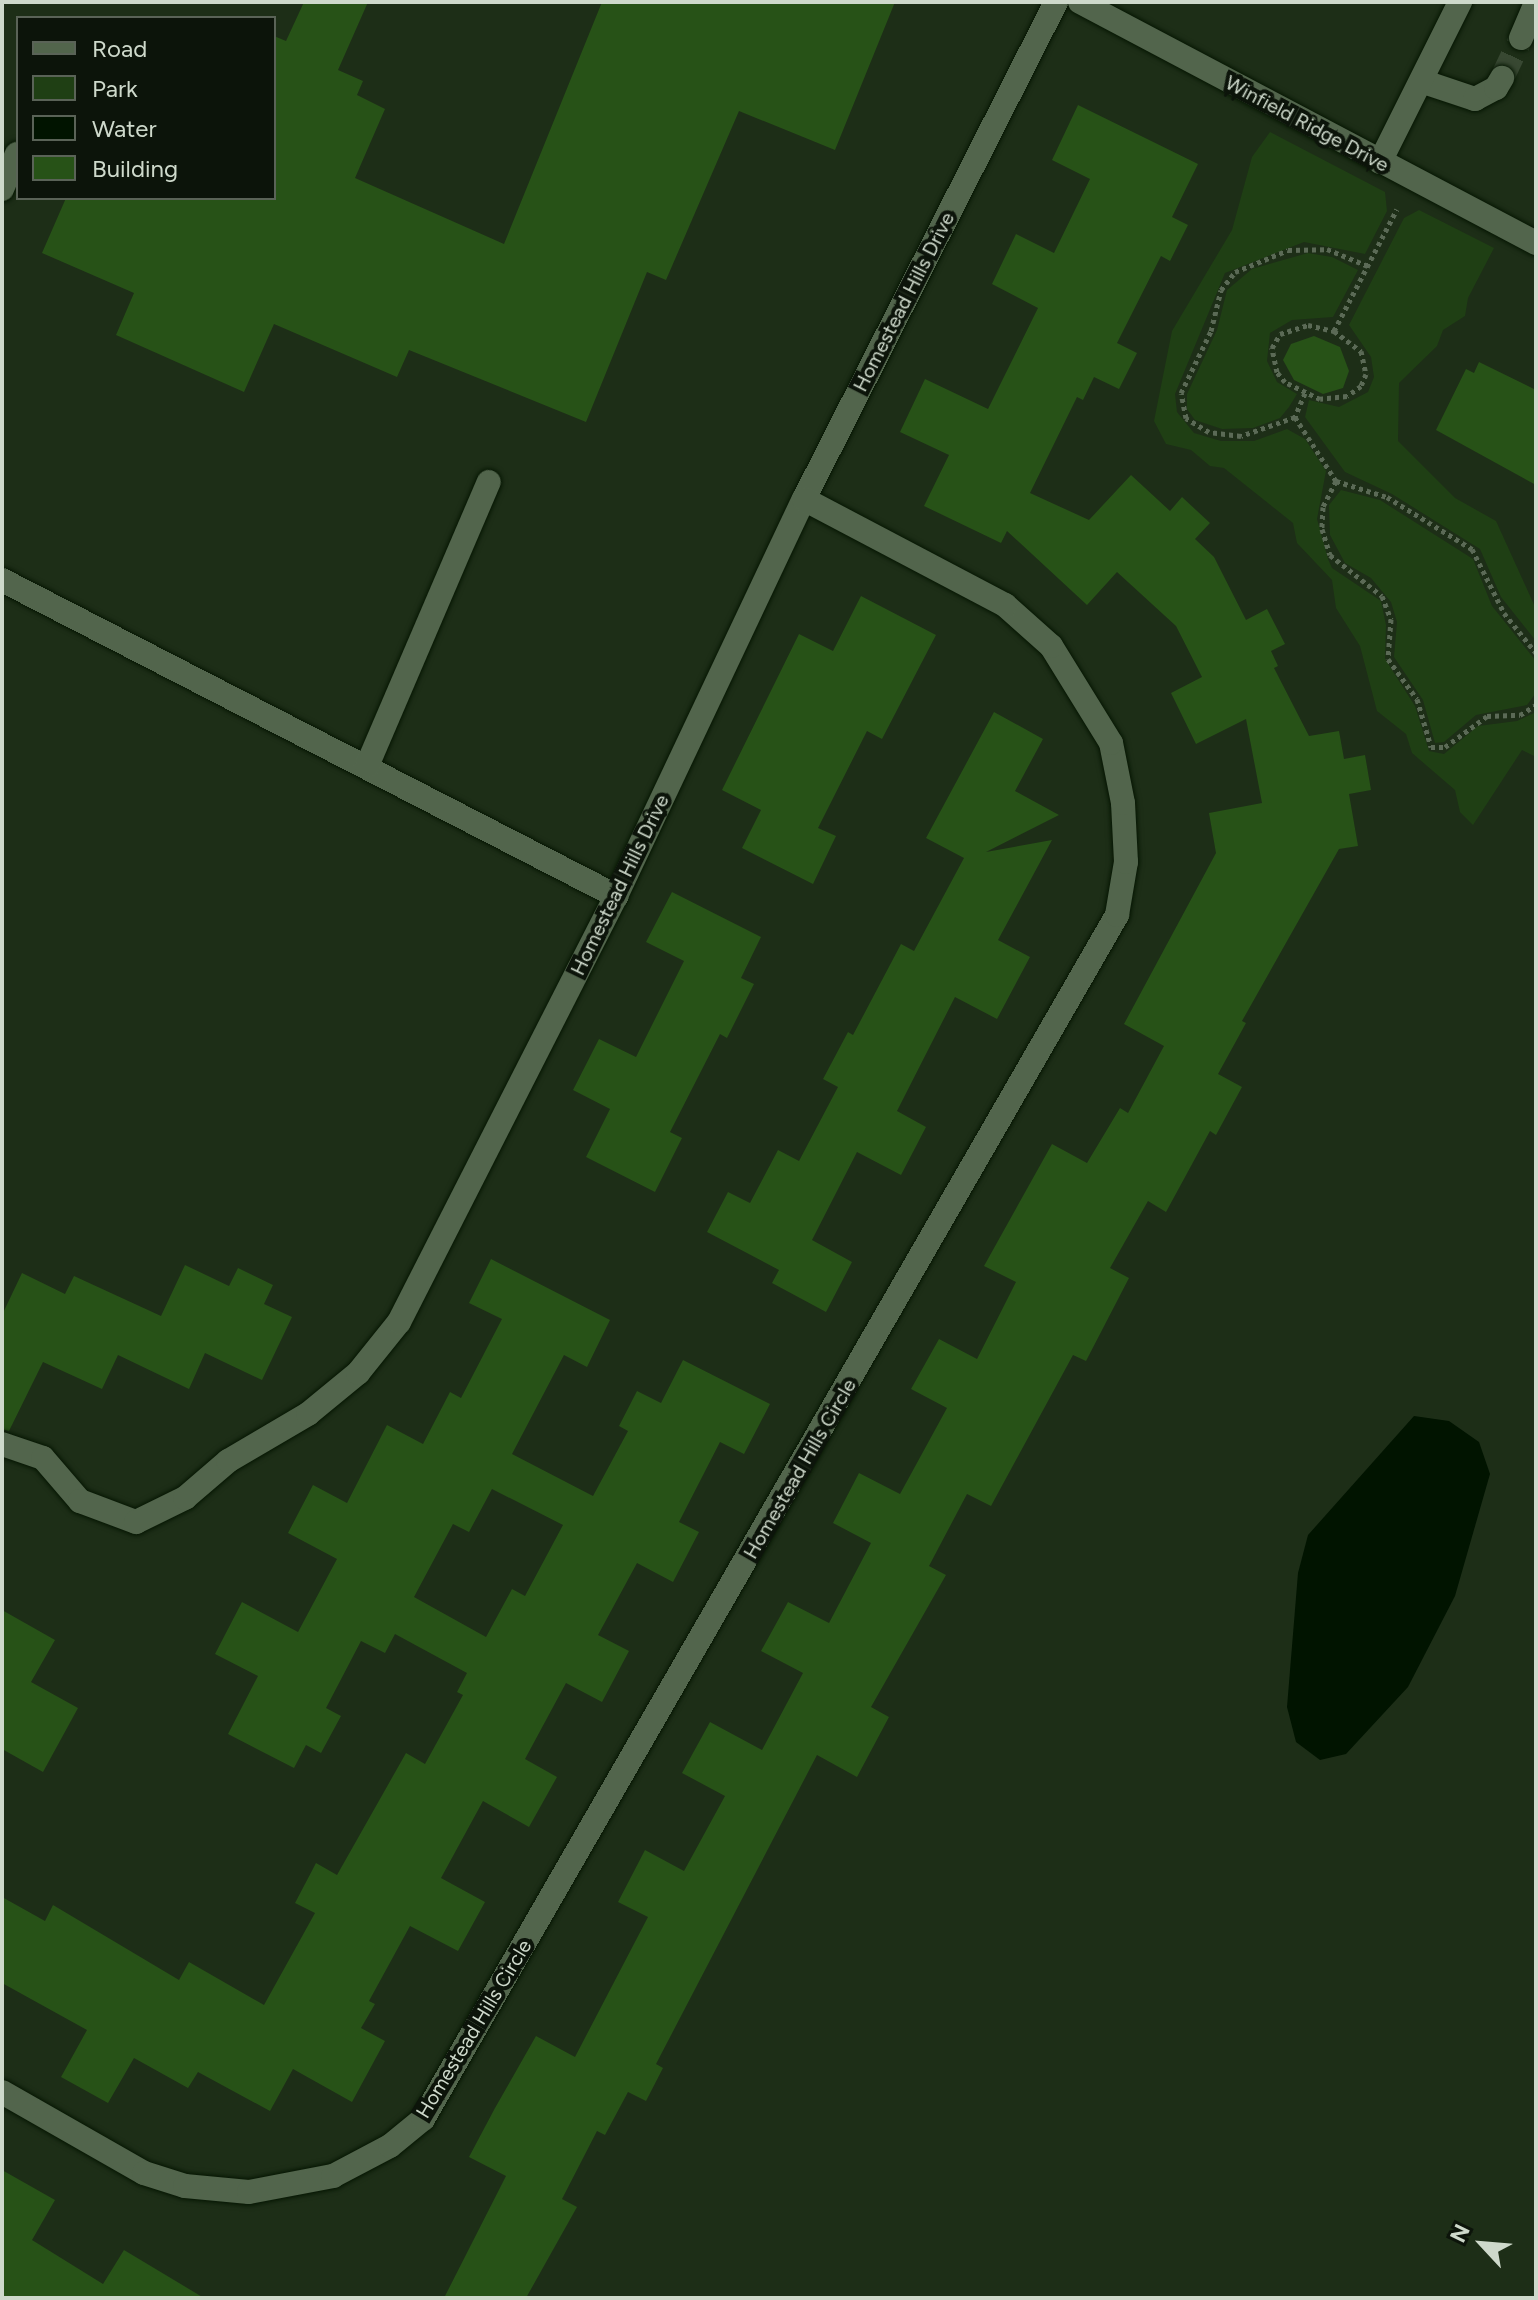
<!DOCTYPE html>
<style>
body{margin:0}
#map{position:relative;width:1538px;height:2300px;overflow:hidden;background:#1d2e17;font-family:Figtree,sans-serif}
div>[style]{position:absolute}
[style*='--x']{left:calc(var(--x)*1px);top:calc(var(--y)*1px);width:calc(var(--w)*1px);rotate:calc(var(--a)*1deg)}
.green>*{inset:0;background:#1f3f14}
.water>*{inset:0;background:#011400}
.building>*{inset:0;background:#275217}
.minor-tunnel>*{height:24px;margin-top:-12px;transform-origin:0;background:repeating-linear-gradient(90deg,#384832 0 24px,transparent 0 36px)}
.path>*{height:5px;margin-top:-2.5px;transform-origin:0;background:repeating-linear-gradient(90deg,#5b6a56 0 4px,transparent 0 8px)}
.roads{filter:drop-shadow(0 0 2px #061603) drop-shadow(0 0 2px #061603)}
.minor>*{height:24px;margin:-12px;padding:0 12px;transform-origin:12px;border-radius:12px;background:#52654c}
span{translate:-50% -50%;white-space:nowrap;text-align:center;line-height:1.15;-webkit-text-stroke:8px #0c140a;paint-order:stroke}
.street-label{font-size:20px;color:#ced9cb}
.frame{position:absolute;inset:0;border:4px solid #ced9cb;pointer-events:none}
.legend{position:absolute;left:16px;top:16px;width:260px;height:184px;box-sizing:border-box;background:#0c140a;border:2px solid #5a6357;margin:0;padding:10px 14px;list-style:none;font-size:24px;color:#ced9cb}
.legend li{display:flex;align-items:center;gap:16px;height:40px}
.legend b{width:40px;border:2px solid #5a6357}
.north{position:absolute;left:1442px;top:2204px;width:80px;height:80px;-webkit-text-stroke:6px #0c140a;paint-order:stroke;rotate:296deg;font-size:22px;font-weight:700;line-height:32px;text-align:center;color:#ced9cb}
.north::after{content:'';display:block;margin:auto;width:28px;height:36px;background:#ced9cb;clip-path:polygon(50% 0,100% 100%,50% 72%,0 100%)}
</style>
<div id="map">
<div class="green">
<div style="clip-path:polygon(1270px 132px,1385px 192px,1387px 211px,1365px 254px,1304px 242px,1225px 273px,1175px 394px,1177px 412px,1194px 433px,1221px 441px,1254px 441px,1287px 429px,1305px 439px,1326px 471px,1317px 519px,1328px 559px,1332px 568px,1381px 601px,1386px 625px,1385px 659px,1415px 706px,1429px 751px,1444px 754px,1478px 726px,1517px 721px,1536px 712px,1536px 757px,1522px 750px,1473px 825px,1460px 812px,1455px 790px,1412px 753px,1406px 734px,1377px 711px,1360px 646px,1336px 608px,1332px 580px,1297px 543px,1293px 523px,1224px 468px,1210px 466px,1191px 450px,1166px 444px,1154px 421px,1172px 331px,1232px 230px,1252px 157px)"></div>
<div style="clip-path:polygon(1419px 210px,1494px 248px,1468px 298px,1465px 316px,1443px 330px,1437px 346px,1399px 383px,1398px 441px,1455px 498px,1496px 521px,1536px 609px,1536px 641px,1501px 597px,1480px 549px,1392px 494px,1345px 472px,1305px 417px,1309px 400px,1339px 407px,1368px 392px,1374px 377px,1371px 357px,1349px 325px,1404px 218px)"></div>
<div style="clip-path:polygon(1308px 253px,1332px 257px,1358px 270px,1333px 317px,1292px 320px,1270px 333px,1267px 361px,1277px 382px,1297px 394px,1289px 407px,1280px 418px,1253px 428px,1222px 429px,1195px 420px,1187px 409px,1187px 394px,1217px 330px,1227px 290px,1252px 269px)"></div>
<div style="clip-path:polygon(1341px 490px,1380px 500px,1473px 559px,1492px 606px,1536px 661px,1536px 693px,1527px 705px,1476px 715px,1444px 742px,1435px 743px,1423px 700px,1394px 657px,1397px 622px,1391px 602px,1371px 578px,1345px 563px,1330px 535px,1329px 505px)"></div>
</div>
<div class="water">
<div style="clip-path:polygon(1414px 1416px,1449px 1421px,1479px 1442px,1490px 1474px,1455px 1596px,1408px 1687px,1346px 1754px,1320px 1760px,1296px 1742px,1287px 1707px,1298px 1573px,1308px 1535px)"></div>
</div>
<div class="building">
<div style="clip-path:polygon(304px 2px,368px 2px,338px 70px,363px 81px,357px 95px,385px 109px,355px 178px,504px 244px,602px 2px,895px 2px,835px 150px,739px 111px,666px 280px,647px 272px,586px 422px,409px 350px,397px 377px,274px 324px,244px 392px,116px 335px,134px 293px,42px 253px,66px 198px,274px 198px,274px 36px,286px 41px)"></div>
<div style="clip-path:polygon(1078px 105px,1198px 164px,1172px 217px,1188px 225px,1170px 261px,1161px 256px,1117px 343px,1137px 353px,1119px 389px,1094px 377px,1083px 400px,1077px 397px,1030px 493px,1089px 520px,1131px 475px,1170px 511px,1182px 497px,1210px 523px,1195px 539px,1214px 557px,1246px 620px,1267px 609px,1285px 644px,1271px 651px,1278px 666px,1274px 668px,1309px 736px,1339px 731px,1344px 759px,1365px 755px,1371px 790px,1349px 794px,1358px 846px,1339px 849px,1242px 1021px,1246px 1023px,1218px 1074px,1242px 1087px,1216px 1135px,1210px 1131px,1166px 1212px,1148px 1201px,1110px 1268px,1129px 1278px,1086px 1361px,1073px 1355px,991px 1506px,967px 1494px,929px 1566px,946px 1575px,871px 1707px,889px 1717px,857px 1777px,817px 1755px,656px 2064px,663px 2068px,646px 2101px,628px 2092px,605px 2135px,597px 2131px,562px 2199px,577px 2207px,526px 2298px,444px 2298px,506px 2176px,469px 2157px,495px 2108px,536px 2036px,575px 2057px,648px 1917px,618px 1902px,645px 1850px,684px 1871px,725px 1796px,682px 1773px,710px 1722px,762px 1750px,803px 1673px,761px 1651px,788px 1602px,829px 1623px,871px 1543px,833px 1523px,859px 1473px,900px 1494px,947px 1408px,911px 1389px,939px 1339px,977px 1359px,1016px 1282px,984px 1266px,1052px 1144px,1087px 1163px,1120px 1108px,1128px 1113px,1164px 1046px,1124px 1024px,1216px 853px,1209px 813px,1262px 803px,1246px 719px,1196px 744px,1171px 693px,1202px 677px,1176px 626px,1117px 572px,1087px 605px,1007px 531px,1001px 543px,924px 506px,949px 455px,900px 432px,925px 379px,988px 409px,1038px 308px,992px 284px,1016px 234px,1054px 253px,1090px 179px,1052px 160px)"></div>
<div style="clip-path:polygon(1314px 336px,1340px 347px,1349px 371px,1343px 388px,1323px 394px,1294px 380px,1283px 360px,1291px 344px)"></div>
<div style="clip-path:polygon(1479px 362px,1536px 390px,1536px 485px,1436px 430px,1466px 369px,1474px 373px)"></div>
<div style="clip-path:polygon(861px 596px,936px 635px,882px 739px,867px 731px,818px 828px,836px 836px,813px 884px,742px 848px,761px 810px,722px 790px,799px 634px,833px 651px)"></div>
<div style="clip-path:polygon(994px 712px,1043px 739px,1015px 791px,1059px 815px,986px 852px,1052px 840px,998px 940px,1030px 957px,997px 1019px,955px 997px,897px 1111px,926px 1127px,901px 1175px,857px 1152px,812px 1240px,852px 1262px,826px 1312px,772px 1283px,779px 1270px,707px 1232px,728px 1192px,750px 1203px,778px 1150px,799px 1161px,838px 1087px,823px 1079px,848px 1032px,853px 1035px,901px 944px,914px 951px,964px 858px,926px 838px)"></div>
<div style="clip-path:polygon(672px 892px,761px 937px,741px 978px,754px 984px,727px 1038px,720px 1034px,670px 1132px,682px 1138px,655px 1192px,586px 1157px,610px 1109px,573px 1090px,599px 1039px,636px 1057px,684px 961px,646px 942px)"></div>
<div style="clip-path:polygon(evenodd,491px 1259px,610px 1320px,587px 1367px,564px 1355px,512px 1454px,593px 1496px,628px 1431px,619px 1426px,637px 1391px,661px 1403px,683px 1360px,770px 1404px,744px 1454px,720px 1442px,679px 1522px,699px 1532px,673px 1582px,637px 1563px,598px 1635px,629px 1651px,602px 1702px,566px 1683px,525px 1759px,557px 1777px,529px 1827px,483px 1801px,441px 1878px,485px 1902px,458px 1951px,410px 1926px,369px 2001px,375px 2004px,361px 2028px,385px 2041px,352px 2102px,293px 2069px,270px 2111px,198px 2072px,188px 2088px,134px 2058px,108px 2103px,61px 2077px,87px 2030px,2px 1983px,2px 1897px,45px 1921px,53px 1905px,179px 1980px,189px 1962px,264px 2005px,315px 1913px,295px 1903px,316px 1863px,337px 1875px,406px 1753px,425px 1764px,463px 1695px,457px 1692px,467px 1673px,395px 1634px,385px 1653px,361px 1641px,326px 1708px,341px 1716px,321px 1753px,306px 1745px,294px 1768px,228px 1734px,258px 1676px,215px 1654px,242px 1602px,298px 1632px,337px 1559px,288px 1533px,313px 1485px,347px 1503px,387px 1425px,423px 1444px,450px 1392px,461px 1398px,502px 1319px,469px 1303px,491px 1259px,492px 1489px,563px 1525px,525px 1596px,512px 1589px,486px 1637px,414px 1597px,453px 1524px,469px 1532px,492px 1489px)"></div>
<div style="clip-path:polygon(185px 1265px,229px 1286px,238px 1268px,273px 1285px,264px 1304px,292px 1317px,262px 1380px,205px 1353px,189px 1389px,118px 1355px,102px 1389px,43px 1362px,9px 1431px,2px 1429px,2px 1315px,22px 1273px,65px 1294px,74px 1276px,161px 1316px)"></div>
<div style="clip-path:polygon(2px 1610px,55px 1640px,31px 1682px,78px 1708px,43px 1772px,2px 1749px)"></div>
<div style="clip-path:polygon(2px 2170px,55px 2200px,32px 2240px,103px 2284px,124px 2250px,204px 2298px,2px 2298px)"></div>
</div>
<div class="minor-tunnel">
<div style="--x:1502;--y:78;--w:44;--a:-64.6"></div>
</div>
<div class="path">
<div style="--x:1308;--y:325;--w:27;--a:13"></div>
<div style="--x:1334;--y:331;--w:34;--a:37"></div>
<div style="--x:1361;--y:351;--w:24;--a:78"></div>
<div style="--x:1366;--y:374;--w:13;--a:113"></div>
<div style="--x:1361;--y:386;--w:17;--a:144"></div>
<div style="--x:1347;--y:396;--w:27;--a:174"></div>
<div style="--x:1320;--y:399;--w:39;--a:-154"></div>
<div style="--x:1285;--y:382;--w:13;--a:-129"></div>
<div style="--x:1277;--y:372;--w:25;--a:-102"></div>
<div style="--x:1272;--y:348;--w:16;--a:-60"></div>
<div style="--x:1280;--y:334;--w:29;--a:-18"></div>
<div style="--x:1334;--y:331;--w:137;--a:-62.7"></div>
<div style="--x:1305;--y:393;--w:26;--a:113"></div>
<div style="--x:1295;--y:417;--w:76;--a:57.4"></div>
<div style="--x:1295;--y:417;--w:57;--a:160.6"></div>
<div style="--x:1241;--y:436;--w:32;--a:-173"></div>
<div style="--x:1209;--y:432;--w:27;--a:-149"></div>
<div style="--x:1186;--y:418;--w:25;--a:-101"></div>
<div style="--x:1181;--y:393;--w:69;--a:-64.2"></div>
<div style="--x:1211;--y:331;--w:42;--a:-76.3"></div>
<div style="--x:1221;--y:290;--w:23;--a:-52"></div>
<div style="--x:1235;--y:272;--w:57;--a:-22.5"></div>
<div style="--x:1288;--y:250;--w:39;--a:-1"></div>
<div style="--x:1327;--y:249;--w:44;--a:22.5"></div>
<div style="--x:1336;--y:481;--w:29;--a:117"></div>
<div style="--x:1323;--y:507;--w:22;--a:93"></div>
<div style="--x:1322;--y:529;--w:27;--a:73"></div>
<div style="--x:1330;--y:555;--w:66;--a:38.3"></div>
<div style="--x:1382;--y:596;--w:25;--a:69"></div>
<div style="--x:1391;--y:619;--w:40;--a:94.3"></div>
<div style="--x:1388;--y:659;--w:49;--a:54.1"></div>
<div style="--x:1417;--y:699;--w:50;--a:73.7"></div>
<div style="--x:1431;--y:747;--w:14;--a:0"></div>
<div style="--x:1445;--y:747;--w:52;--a:-36.4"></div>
<div style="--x:1487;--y:716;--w:33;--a:-2"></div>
<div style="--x:1520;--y:715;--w:19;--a:-32"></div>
<div style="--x:1336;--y:481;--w:53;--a:17.4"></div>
<div style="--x:1387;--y:497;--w:100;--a:31.5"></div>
<div style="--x:1472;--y:549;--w:72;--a:63.4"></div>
<div style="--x:1504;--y:613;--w:51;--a:51.3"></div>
</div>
<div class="roads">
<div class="minor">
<div style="--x:1080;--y:2;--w:516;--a:27.86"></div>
<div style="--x:1521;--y:38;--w:39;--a:-67"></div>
<div style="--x:1424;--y:82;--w:54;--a:18.4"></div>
<div style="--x:1475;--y:99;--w:24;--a:-28"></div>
<div style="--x:1496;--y:88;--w:12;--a:-59"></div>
<div style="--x:1380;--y:162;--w:179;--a:-63.4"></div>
<div style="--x:2;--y:189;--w:38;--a:-67"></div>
<div style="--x:2;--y:580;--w:691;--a:27.23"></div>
<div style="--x:367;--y:766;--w:309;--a:-66.8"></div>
<div style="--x:2;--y:1444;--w:43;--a:18.9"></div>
<div style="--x:43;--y:1458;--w:57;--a:49.3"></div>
<div style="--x:80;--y:1501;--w:60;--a:20.6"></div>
<div style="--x:136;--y:1522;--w:55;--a:-26.1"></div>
<div style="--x:185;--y:1498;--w:57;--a:-40.7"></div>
<div style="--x:228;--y:1461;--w:93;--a:-30.4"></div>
<div style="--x:308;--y:1414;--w:65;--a:-39.4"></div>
<div style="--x:358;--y:1373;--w:65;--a:-51.2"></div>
<div style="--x:399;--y:1322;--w:478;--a:-63"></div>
<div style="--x:616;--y:896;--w:439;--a:-64.7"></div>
<div style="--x:804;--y:499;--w:557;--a:-63.11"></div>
<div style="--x:2;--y:2092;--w:163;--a:29.7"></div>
<div style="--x:144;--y:2173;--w:43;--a:17.6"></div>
<div style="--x:185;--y:2186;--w:64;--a:5.4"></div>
<div style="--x:249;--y:2192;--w:86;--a:-10.8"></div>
<div style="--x:333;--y:2176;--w:64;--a:-27.8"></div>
<div style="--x:390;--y:2146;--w:43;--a:-39.3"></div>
<div style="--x:423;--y:2119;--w:1390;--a:-60.04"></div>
<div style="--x:1117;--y:915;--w:54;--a:-80.4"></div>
<div style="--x:1126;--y:862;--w:59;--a:-92.9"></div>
<div style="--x:1123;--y:803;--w:61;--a:-101.3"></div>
<div style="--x:1111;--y:743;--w:114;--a:-121.7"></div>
<div style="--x:1051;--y:646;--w:62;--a:-138.3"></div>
<div style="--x:1005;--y:605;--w:227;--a:-152.2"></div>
</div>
</div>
<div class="street-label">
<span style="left:1307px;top:124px;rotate:28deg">Winfield Ridge Drive</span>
<span style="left:904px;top:302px;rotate:-63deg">Homestead Hills Drive</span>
<span style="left:620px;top:885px;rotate:-64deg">Homestead Hills Drive</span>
<span style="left:800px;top:1469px;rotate:-60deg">Homestead Hills Circle</span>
<span style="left:474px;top:2029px;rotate:-59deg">Homestead Hills Circle</span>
</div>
<div class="frame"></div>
<ul class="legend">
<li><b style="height:10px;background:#52654c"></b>Road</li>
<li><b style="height:22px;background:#1f3f14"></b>Park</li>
<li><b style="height:22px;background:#011400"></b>Water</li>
<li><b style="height:22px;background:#275217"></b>Building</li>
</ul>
<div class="north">N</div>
</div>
